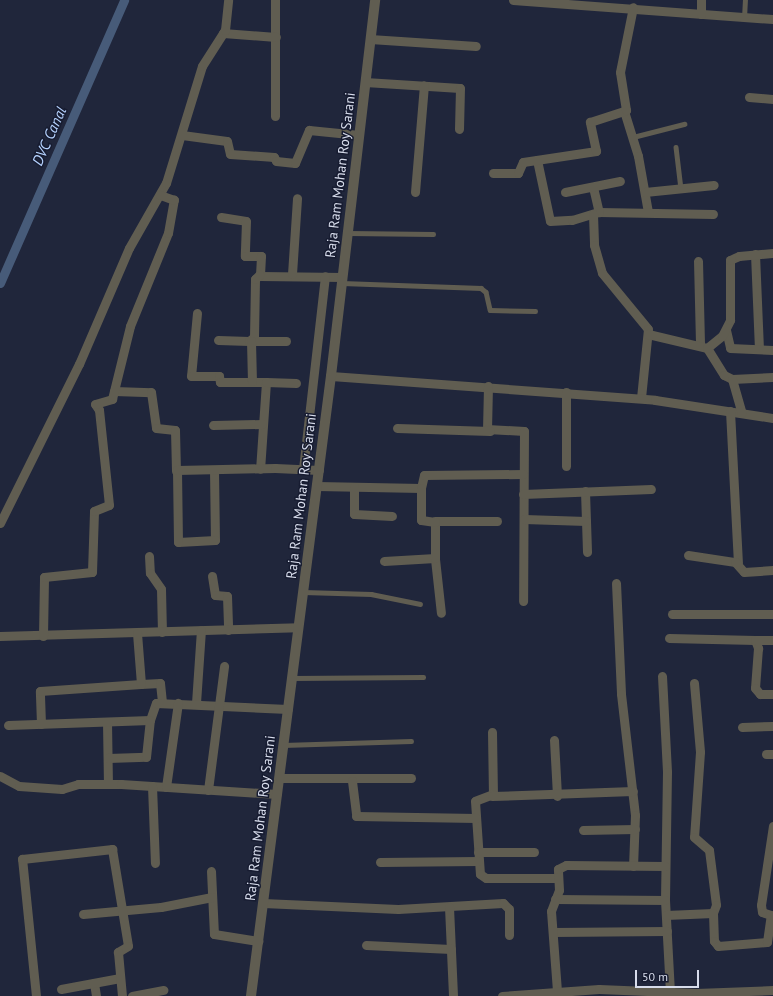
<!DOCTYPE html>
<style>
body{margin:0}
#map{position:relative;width:773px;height:996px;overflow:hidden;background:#20263b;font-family:"PT Sans",sans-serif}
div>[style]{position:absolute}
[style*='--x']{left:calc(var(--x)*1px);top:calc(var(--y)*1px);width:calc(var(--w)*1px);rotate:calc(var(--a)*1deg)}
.canal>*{height:9px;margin:-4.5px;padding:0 4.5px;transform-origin:4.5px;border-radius:4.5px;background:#475b79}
.service>*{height:4.5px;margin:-2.25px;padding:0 2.25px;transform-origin:2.25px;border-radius:2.25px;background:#605d51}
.minor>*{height:9px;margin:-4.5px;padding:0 4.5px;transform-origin:4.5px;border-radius:4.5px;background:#605d51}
.tertiary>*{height:10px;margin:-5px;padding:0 5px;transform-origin:5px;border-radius:5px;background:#605d51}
span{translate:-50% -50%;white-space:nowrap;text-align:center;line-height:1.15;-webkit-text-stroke:3px #171c31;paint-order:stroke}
.street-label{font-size:14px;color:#d7dceb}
.water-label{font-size:15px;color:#b6d3ff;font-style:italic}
.scale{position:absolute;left:635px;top:970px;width:64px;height:18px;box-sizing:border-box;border:2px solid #d7dceb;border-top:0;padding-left:5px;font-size:12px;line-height:14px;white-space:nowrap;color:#d7dceb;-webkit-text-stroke:3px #171c31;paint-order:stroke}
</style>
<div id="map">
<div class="canal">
<div style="--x:0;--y:283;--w:309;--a:-66.3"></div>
</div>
<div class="service">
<div style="--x:744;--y:18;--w:18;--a:-87"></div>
<div style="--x:633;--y:137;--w:53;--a:-14.3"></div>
<div style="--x:676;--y:147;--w:42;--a:83.2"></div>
<div style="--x:348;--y:233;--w:85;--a:0.7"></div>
<div style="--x:342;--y:283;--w:139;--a:2.1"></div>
<div style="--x:481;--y:288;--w:6;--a:39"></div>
<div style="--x:486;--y:292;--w:18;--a:77"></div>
<div style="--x:490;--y:310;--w:45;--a:1.3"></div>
<div style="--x:303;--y:592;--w:68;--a:1.7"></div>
<div style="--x:371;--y:594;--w:50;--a:11.5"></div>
<div style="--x:292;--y:678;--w:131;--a:-0.4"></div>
<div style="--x:283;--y:745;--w:128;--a:-1.8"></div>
</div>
<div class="minor">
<div style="--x:275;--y:0;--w:116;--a:90"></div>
<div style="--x:513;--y:0;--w:261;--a:4.2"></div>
<div style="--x:701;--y:14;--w:14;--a:-90"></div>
<div style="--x:223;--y:33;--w:53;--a:4.3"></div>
<div style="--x:370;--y:39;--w:106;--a:3.8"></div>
<div style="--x:365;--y:82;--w:95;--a:3.6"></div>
<div style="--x:460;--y:88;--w:41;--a:91.4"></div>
<div style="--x:749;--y:97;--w:24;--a:5"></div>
<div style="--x:624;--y:111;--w:47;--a:72.7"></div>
<div style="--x:638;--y:156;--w:57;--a:79.9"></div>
<div style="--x:182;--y:135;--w:45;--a:7.6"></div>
<div style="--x:227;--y:141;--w:13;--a:77"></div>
<div style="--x:230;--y:154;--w:44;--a:3.9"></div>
<div style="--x:274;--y:157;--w:4;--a:63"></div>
<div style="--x:276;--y:161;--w:19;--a:6"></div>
<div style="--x:295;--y:163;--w:36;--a:-67"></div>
<div style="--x:309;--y:130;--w:50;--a:5.7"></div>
<div style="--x:537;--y:160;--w:62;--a:78"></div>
<div style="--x:550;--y:221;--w:22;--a:-3"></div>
<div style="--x:572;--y:220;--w:28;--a:-17"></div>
<div style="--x:599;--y:212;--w:114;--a:1"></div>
<div style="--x:493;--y:173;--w:25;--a:0"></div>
<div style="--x:518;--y:173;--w:12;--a:-66"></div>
<div style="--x:523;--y:162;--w:74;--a:-8.6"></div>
<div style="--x:596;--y:151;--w:30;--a:-102"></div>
<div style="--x:590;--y:122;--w:38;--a:-18"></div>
<div style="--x:626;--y:110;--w:38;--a:-99"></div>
<div style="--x:620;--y:72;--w:66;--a:-78.7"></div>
<div style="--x:593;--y:187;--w:26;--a:77"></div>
<div style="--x:415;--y:192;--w:107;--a:-85.2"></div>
<div style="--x:565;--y:192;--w:56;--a:-11.3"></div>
<div style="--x:645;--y:192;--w:69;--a:-5.8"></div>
<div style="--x:593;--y:214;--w:31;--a:88"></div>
<div style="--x:594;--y:245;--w:29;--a:74"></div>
<div style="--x:602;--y:273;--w:72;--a:50.6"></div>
<div style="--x:648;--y:329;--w:69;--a:95.8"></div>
<div style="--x:221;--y:217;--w:25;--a:9"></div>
<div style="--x:246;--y:221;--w:35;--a:92"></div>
<div style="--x:245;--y:256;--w:16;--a:0"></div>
<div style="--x:261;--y:256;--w:20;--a:93"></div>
<div style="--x:260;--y:276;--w:82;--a:0.7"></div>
<div style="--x:755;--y:254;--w:95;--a:87.6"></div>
<div style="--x:698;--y:261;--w:83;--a:88.6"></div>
<div style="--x:292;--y:274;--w:76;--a:-86.2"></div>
<div style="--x:197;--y:313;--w:63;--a:95.4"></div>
<div style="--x:191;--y:376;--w:28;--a:0"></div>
<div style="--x:219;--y:376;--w:6;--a:81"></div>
<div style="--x:220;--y:382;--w:46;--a:0"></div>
<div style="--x:266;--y:382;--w:87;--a:93.9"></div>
<div style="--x:726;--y:330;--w:18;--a:77"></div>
<div style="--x:730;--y:348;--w:43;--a:2.7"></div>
<div style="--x:648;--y:334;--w:61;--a:13.3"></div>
<div style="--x:707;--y:348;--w:32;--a:58"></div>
<div style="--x:724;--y:375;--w:9;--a:27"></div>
<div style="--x:732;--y:379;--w:41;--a:-2.8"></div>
<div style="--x:218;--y:340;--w:31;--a:2"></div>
<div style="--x:249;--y:341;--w:6;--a:-39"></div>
<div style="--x:254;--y:337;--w:58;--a:-89"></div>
<div style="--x:255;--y:279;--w:6;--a:-45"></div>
<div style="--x:249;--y:341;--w:37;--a:0"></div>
<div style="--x:251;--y:341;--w:40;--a:88.6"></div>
<div style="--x:707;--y:348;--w:19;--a:-39"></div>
<div style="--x:722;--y:336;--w:18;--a:-63"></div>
<div style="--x:730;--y:320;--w:60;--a:-90"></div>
<div style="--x:730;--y:260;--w:10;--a:-24"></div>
<div style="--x:739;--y:256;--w:34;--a:-5"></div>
<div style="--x:331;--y:376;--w:325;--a:4.2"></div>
<div style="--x:655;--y:400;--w:119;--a:8.7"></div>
<div style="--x:732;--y:379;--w:35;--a:74"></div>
<div style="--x:266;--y:382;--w:30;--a:2"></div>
<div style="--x:488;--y:386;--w:43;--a:91.3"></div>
<div style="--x:487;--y:429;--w:37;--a:3"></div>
<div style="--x:524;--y:431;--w:170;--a:90.3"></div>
<div style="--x:114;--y:391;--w:37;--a:2"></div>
<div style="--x:151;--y:392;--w:36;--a:82"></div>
<div style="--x:156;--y:428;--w:19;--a:6"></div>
<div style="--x:175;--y:430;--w:41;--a:88.6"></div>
<div style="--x:730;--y:411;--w:152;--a:87"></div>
<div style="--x:213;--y:425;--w:49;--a:-1.2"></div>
<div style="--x:397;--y:428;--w:93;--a:1.8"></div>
<div style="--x:566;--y:466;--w:74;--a:-90"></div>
<div style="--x:303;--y:469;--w:194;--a:-83.5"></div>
<div style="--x:214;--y:470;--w:70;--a:89.2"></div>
<div style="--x:215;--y:540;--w:37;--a:177"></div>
<div style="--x:178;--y:542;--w:72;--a:-90.8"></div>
<div style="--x:177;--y:470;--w:98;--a:-1.2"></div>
<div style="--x:275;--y:468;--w:44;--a:2.6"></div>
<div style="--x:317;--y:486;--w:104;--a:1.1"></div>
<div style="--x:421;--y:488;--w:13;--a:-77"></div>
<div style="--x:424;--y:475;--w:99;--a:-0.6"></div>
<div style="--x:354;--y:487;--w:27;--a:90"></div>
<div style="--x:354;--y:514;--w:38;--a:3"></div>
<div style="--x:585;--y:491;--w:61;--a:88.1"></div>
<div style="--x:523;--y:494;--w:128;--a:-2.2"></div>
<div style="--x:524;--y:519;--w:62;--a:1.8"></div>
<div style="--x:435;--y:521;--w:62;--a:0"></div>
<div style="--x:0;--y:523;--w:178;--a:-63.6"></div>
<div style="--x:79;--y:364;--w:126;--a:-66.7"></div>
<div style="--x:129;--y:248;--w:75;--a:-60.4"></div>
<div style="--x:166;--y:183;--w:122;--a:-72.9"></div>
<div style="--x:202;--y:66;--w:43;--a:-57.4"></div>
<div style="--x:225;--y:30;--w:30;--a:-84"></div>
<div style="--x:688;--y:555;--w:48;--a:8.5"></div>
<div style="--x:735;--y:562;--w:13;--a:48"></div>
<div style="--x:744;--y:572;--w:29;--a:-4"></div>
<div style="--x:149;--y:556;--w:17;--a:87"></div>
<div style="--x:150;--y:573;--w:19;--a:55"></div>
<div style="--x:161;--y:589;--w:43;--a:88.7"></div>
<div style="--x:435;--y:559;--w:54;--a:83.7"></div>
<div style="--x:384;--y:561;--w:51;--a:-3.4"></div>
<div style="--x:435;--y:558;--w:36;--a:-90"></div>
<div style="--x:435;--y:522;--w:14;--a:-172"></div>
<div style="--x:421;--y:520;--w:32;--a:-90"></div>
<div style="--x:212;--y:576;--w:19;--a:81"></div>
<div style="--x:215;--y:595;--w:12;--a:5"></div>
<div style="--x:227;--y:596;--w:34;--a:88"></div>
<div style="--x:616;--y:583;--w:111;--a:87.4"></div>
<div style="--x:621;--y:694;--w:122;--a:83.4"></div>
<div style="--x:635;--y:815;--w:51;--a:92.2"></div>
<div style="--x:672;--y:614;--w:101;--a:0"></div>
<div style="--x:0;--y:636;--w:298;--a:-1.7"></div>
<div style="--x:43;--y:636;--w:59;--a:-89"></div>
<div style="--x:44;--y:577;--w:48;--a:-5.9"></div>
<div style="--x:92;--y:572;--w:61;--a:-88.1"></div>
<div style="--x:94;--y:511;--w:16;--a:-22"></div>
<div style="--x:109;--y:505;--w:96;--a:-96"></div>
<div style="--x:99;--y:410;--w:7;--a:-124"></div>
<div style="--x:95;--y:404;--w:18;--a:-16"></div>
<div style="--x:112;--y:399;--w:75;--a:-76.1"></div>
<div style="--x:130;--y:326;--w:100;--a:-67.8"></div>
<div style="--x:168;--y:233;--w:34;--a:-80"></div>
<div style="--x:174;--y:200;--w:15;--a:-160"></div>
<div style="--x:669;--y:638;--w:86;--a:1.3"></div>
<div style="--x:755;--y:640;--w:9;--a:69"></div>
<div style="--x:758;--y:648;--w:40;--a:94.3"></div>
<div style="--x:755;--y:688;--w:8;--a:50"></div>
<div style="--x:760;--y:694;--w:13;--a:0"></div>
<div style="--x:755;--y:640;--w:18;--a:0"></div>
<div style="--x:662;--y:676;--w:96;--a:87"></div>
<div style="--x:667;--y:772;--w:128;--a:90.9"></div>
<div style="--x:665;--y:900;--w:93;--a:86.9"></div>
<div style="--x:694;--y:683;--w:69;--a:85"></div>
<div style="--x:700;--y:752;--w:85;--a:94"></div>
<div style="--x:694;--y:837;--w:20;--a:41"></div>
<div style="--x:709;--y:850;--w:55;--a:82.7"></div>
<div style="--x:716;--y:905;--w:9;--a:111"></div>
<div style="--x:141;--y:684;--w:19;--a:-3"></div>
<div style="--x:160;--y:683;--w:20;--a:84"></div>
<div style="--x:196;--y:703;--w:73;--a:-86.1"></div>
<div style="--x:107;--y:722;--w:62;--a:89.1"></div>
<div style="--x:41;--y:724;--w:33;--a:-92"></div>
<div style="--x:40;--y:691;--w:101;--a:-4"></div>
<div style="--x:141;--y:684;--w:51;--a:-94.5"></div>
<div style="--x:8;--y:725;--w:142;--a:-2"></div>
<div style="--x:150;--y:720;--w:18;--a:-71"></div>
<div style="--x:156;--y:703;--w:132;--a:2.6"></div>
<div style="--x:742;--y:727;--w:31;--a:-2"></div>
<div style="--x:492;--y:732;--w:62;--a:89.1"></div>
<div style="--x:493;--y:794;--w:19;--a:159"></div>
<div style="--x:475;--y:801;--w:73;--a:86.1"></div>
<div style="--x:480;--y:874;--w:7;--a:34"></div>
<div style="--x:486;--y:878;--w:72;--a:0"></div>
<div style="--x:554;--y:740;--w:56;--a:86.9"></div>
<div style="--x:766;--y:754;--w:7;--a:0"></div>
<div style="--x:108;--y:758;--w:38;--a:-2"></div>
<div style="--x:146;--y:757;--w:37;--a:-84"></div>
<div style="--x:0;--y:776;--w:21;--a:28"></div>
<div style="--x:19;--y:786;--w:43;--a:4"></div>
<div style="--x:62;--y:789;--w:17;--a:-17"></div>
<div style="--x:78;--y:784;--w:43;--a:0"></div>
<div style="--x:121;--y:784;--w:156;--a:3.7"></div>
<div style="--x:279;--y:778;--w:132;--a:0"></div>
<div style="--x:352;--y:781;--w:35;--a:83"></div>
<div style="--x:356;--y:816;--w:120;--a:1"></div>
<div style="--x:152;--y:786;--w:77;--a:87.8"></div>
<div style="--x:166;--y:787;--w:85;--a:-81.9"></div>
<div style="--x:208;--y:790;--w:125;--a:-82.6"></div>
<div style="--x:492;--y:796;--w:141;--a:-2"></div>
<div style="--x:583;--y:830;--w:52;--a:-1.1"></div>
<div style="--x:478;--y:852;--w:56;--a:0"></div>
<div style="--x:380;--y:862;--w:98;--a:-0.6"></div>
<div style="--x:211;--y:871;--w:63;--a:87.3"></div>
<div style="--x:214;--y:934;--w:45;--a:9"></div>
<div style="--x:555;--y:899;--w:110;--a:0.5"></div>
<div style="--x:263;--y:903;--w:135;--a:2.5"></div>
<div style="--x:398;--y:909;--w:105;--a:-3.3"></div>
<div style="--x:503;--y:903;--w:8;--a:45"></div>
<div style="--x:509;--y:909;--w:26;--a:90"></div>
<div style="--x:449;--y:907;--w:89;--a:87.4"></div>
<div style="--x:83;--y:914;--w:78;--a:-5.1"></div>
<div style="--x:161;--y:907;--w:52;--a:-11.1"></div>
<div style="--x:666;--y:915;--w:47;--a:-2.4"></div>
<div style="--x:713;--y:913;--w:28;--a:88"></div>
<div style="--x:714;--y:941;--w:6;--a:51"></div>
<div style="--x:718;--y:946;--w:49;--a:-4.7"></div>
<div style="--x:767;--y:942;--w:27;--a:-82"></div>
<div style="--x:771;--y:915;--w:9;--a:-162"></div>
<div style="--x:762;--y:912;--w:7;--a:-98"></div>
<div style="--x:761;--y:905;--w:80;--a:-81.4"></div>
<div style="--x:553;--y:932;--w:114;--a:-0.5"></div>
<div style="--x:366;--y:945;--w:85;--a:2.7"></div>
<div style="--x:94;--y:983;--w:13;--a:81"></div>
<div style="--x:61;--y:989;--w:60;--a:-10.6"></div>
<div style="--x:557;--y:991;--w:80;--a:-94.3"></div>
<div style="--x:551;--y:911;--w:22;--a:-69"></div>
<div style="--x:559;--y:890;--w:21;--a:-93"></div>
<div style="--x:558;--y:869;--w:9;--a:-27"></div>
<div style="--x:566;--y:865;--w:99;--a:0.6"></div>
<div style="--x:36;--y:996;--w:138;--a:-95.8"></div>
<div style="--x:22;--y:859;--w:91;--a:-6.3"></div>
<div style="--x:112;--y:849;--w:98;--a:80.6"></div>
<div style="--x:128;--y:946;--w:12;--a:149"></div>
<div style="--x:118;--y:952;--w:44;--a:84.8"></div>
<div style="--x:132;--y:996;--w:32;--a:-11"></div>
<div style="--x:502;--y:996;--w:97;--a:-4.1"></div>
<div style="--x:599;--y:989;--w:97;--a:2.4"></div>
<div style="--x:696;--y:993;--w:77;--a:-2.2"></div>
</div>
<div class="tertiary">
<div style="--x:251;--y:996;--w:625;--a:-82.65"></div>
<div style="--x:331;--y:376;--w:379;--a:-83.3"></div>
</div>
<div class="street-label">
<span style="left:340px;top:175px;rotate:-83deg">Raja Ram Mohan Roy Sarani</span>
<span style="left:301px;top:496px;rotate:-83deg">Raja Ram Mohan Roy Sarani</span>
<span style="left:260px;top:818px;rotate:-83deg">Raja Ram Mohan Roy Sarani</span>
</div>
<div class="water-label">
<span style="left:49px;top:136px;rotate:-66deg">DVC Canal</span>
</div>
<div class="scale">50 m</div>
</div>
